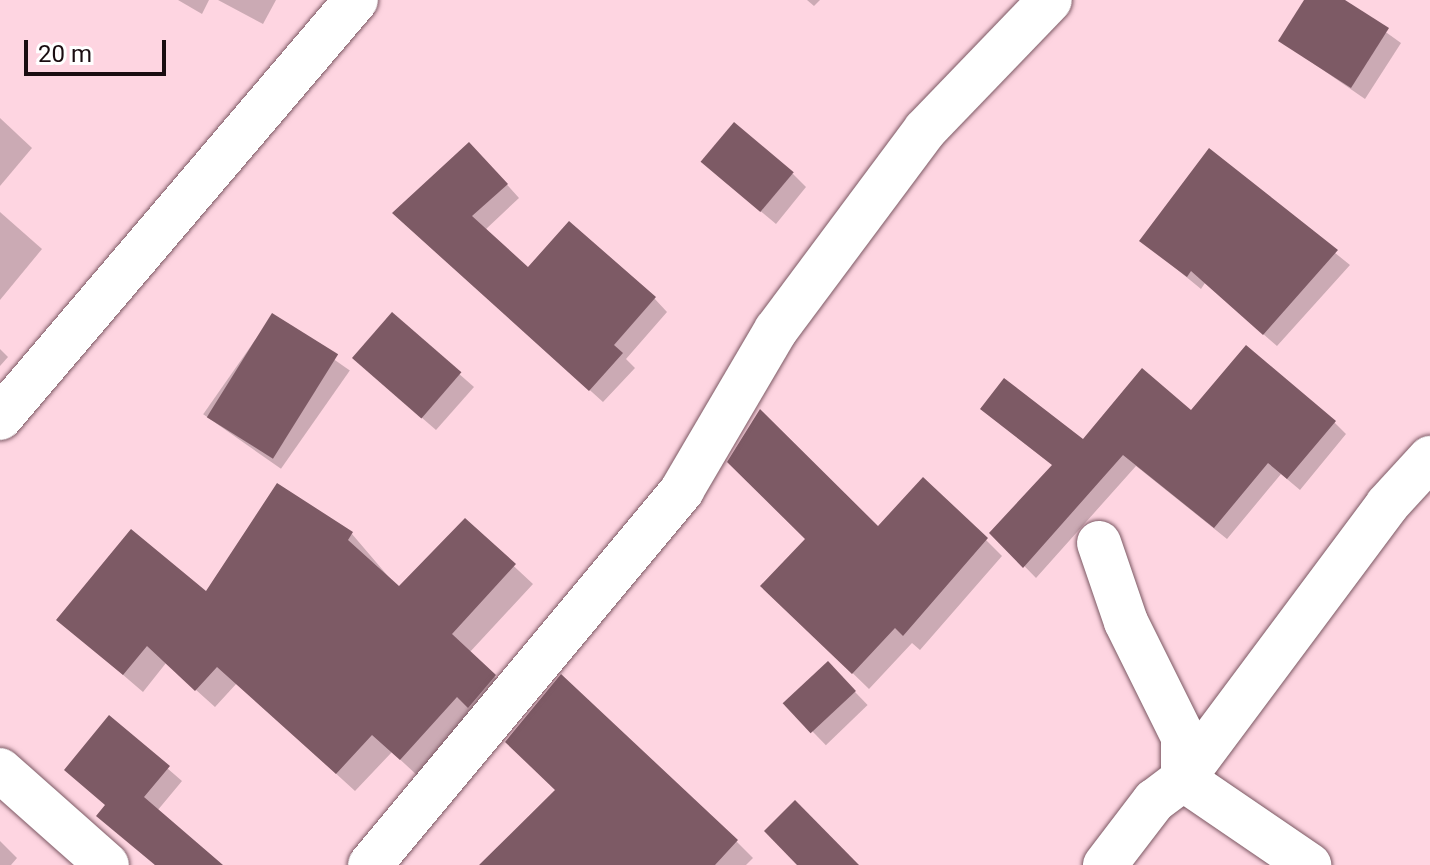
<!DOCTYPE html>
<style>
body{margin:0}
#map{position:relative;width:1430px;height:865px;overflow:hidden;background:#fed5e1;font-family:Roboto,sans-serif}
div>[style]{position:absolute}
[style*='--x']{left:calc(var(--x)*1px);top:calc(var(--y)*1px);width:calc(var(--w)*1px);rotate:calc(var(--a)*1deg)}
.shadow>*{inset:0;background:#0003;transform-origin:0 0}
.building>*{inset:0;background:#7d5a65;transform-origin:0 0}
.roads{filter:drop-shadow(0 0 2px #7b5863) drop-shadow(0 0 2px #7b5863)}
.minor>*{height:44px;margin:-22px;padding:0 22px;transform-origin:22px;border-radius:22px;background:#fff}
span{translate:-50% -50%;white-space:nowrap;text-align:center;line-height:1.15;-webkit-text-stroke:6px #fff;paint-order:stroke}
.scale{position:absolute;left:24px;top:40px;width:142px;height:36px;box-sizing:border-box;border:4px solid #1a0d11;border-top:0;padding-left:10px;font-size:24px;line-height:28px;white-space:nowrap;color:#1a0d11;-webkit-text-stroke:6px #fff;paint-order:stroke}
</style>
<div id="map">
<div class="shadow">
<div style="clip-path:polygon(178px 0,209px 0,202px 14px)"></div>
<div style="clip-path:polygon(218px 0,276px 0,263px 24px)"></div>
<div style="clip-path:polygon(807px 0,820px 0,814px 6px)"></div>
<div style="clip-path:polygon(1306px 0,1341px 0,1401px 43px,1365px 99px,1281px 41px)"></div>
<div style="clip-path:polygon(0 118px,32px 148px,0 186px)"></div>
<div style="clip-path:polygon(1209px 151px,1350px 265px,1277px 346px,1205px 283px,1201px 289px,1141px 240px)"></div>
<div style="clip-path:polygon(483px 158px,519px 198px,485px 230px,528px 270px,654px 298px,667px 312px,626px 359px,635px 368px,603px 402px,408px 226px)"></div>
<div style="clip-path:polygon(793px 174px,806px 187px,776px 224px,717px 175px)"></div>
<div style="clip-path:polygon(0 212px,42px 249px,0 300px)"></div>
<div style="clip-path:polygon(392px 315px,474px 387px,436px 430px,368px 371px)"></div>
<div style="left:272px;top:316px;width:95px;height:120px;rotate:35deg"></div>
<div style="clip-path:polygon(0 349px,8px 357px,0 366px)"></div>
<div style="clip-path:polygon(1191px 413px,1334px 422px,1346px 434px,1300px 490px,1281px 474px,1227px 539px,1136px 466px,1036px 578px,992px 533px,1083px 441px)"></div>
<div style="clip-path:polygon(465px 521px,533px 584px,469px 653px,513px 694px,419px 777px,392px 752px,355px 791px,237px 683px,215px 707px,166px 663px,143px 692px,59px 620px,206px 594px,352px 534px,399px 589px)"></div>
<div style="clip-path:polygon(878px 529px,986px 540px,1002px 556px,920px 650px,912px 643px,869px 689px,763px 586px,808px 539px)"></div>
<div style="left:828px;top:664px;width:57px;height:58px;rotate:46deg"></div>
<div style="clip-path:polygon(109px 718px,182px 781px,157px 811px,220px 865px,155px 865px,107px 806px)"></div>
<div style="clip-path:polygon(0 841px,17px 858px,11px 865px,0 865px)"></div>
<div style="clip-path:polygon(736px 841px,753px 858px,746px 865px,480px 865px)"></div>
</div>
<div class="building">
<div style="clip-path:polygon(1304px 0,1345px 0,1389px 28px,1351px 88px,1278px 41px)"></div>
<div style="left:734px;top:122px;width:78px;height:52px;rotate:40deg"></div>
<div style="clip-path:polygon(469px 142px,508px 184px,472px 216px,528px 267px,569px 221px,656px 297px,614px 345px,623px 353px,589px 391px,392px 213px)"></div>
<div style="clip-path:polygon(1209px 148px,1338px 250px,1263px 335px,1191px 271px,1187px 277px,1139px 241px)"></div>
<div style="left:392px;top:312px;width:92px;height:61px;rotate:41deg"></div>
<div style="left:272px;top:313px;width:78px;height:123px;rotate:32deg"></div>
<div style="clip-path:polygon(1246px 345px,1336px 421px,1287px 479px,1268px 463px,1214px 528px,1123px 455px,1023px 568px,989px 533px,1052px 465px,980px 409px,1004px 378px,1083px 439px,1142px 368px,1191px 410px)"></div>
<div style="clip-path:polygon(760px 409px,878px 526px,923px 477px,988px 538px,903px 636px,895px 628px,852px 674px,760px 586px,805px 539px,727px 462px)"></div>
<div style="clip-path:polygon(277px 483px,353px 532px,348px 540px,399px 586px,465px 518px,516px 564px,452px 634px,496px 675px,468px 708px,457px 697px,400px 760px,372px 735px,336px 774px,217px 667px,195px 691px,147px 646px,123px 675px,56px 620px,131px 529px,206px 591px)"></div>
<div style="left:828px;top:661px;width:41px;height:62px;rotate:47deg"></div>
<div style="clip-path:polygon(561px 674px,738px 840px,715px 865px,479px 865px,555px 790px,505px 742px)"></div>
<div style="clip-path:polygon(109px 715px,170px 766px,144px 797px,223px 865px,155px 865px,96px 816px,105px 805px,64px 770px)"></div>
<div style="clip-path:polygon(795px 800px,859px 865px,797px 865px,764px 831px)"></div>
</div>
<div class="roads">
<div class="minor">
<div style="--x:0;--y:418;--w:549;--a:-49.58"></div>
<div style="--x:1099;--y:543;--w:83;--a:71.1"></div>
<div style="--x:1126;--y:622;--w:128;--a:63.6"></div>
<div style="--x:1183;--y:737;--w:42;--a:90"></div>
<div style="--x:0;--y:770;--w:143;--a:41.6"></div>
<div style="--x:1183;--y:779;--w:342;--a:-53.3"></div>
<div style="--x:1387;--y:505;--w:64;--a:-47.5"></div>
<div style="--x:370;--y:865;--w:488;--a:-50.2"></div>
<div style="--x:682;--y:490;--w:186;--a:-59.6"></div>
<div style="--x:776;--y:330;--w:249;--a:-53.3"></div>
<div style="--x:925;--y:130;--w:180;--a:-46.1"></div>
<div style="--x:1105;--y:865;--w:81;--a:-52.6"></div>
<div style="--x:1154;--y:801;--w:36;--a:-37"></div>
<div style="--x:1183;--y:779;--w:153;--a:34.3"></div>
</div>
</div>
<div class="scale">20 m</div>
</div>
